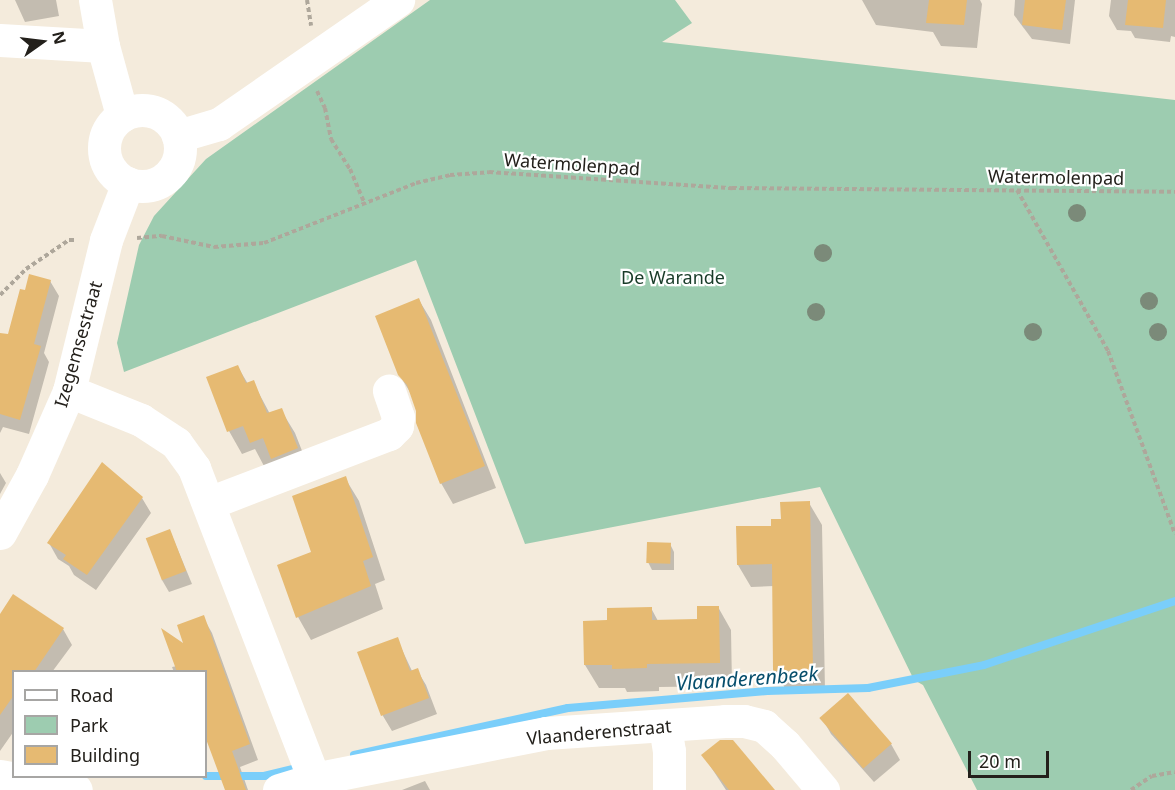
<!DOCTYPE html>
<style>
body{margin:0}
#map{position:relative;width:1175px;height:790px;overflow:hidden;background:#f4ebdc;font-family:"Noto Sans",sans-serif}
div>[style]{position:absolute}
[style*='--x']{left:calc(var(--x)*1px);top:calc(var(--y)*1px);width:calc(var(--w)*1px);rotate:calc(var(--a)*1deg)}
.green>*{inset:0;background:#9dccb0}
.shadow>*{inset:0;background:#0003}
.stream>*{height:8px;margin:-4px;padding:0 4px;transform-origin:4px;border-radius:4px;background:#7acefa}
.building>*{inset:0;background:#e6ba72;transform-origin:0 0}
.path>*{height:4px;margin-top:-2px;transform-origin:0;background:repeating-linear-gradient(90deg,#aea79b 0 4.5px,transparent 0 7.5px)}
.minor>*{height:33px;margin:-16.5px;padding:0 16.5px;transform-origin:16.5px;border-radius:16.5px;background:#fff}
.minor>.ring{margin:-16.5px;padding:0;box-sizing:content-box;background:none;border:33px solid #fff;border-radius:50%}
.trees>*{width:18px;height:18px;margin:-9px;border-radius:50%;background:#7b8a79}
span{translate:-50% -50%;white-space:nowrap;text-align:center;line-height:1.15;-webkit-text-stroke:4.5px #fff;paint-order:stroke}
.street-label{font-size:18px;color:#23201b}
.park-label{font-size:18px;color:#183b28}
.water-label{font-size:20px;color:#074e6c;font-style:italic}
.legend{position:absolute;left:12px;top:670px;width:195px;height:108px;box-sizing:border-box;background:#fff;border:2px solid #a7a6a4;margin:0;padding:8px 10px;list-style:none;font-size:18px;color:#23201b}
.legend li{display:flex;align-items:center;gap:12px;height:30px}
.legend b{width:30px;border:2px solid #a7a6a4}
.north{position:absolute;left:12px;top:12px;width:60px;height:60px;-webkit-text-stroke:4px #fff;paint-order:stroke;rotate:76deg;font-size:16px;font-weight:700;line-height:24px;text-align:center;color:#23201b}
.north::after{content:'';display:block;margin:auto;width:21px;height:27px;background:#23201b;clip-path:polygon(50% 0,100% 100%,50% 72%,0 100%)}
.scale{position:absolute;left:968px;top:751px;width:81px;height:27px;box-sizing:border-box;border:3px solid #23201b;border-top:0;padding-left:8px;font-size:18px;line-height:21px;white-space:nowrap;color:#23201b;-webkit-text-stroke:4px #fff;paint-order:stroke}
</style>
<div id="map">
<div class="green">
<div style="clip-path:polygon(430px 0,675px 0,692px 23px,662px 42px,1175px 100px,1175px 790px,977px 790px,923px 685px,914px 680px,820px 487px,525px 544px,416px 260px,124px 372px,117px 343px,139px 245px,154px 216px,206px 159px)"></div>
</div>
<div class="shadow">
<div style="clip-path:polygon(15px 0,56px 0,59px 16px,25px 22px)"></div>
<div style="clip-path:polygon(862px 0,980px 0,982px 4px,977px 48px,941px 46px,933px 32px,876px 25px)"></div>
<div style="clip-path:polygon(1015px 0,1075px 0,1070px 44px,1032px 39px,1014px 15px)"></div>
<div style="clip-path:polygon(1111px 0,1175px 0,1175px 37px,1171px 36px,1170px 42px,1135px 38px,1131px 31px,1117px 30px,1109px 16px)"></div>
<div style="clip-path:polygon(50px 281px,59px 296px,44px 353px,49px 362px,29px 434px,3px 427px,0 433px,0 370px,26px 292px)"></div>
<div style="clip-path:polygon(419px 300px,431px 320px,496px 488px,453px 504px,441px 483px,413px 397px,399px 374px)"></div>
<div style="clip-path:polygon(238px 367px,248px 384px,253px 382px,270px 414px,281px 410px,295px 433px,310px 471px,264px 466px,255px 449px,242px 454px,229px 431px,207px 378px)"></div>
<div style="clip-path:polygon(0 473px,6px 483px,0 494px)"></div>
<div style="clip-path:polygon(345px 478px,359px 501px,385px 580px,375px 584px,383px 609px,311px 640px,298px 617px,313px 553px)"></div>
<div style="clip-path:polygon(142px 498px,151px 513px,96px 590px,74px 575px,69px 566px,58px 559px,49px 543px)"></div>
<div style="clip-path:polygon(809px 503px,822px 525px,825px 691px,787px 692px,775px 670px,774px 586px,751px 587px,738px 565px,738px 528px,773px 527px)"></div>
<div style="clip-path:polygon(170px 531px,192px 584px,169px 592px,162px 580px)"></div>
<div style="clip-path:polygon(670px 544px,674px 552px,674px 570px,652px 570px,648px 562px)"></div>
<div style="clip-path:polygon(718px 607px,731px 630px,732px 686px,659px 687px,659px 691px,627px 692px,625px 688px,599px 688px,585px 665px,585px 622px,609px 622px,651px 608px,658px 621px,698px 620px)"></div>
<div style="clip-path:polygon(0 616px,63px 629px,72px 645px,52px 672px,14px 672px,14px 731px,0 751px)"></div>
<div style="clip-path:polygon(203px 617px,212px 633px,258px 760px,240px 767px,248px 790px,227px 790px,206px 736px,206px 672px,174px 672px,172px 667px,177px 666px)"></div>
<div style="clip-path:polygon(397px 639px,412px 671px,417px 670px,426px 685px,437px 714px,392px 731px,383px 716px,359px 653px)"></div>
<div style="clip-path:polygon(822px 718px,891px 744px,900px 760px,874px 782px,831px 734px)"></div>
<div style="clip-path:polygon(703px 755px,773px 790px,726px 790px)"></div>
<div style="clip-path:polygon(425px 781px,430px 790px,402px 790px)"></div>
</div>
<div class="stream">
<div style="--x:354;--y:755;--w:219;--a:-12.4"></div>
<div style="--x:568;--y:708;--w:200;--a:-4.9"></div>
<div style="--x:767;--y:691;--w:101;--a:-1.7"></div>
<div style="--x:868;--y:688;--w:118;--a:-11.2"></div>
<div style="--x:984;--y:665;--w:201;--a:-18.5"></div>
<div style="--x:206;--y:776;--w:58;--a:0"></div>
<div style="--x:264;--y:776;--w:32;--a:-14"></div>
</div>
<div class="building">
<div style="clip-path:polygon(929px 0,967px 0,964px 25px,926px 23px)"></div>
<div style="clip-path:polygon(1025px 0,1066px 0,1062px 30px,1022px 25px)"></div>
<div style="clip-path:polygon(1128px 0,1166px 0,1163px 28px,1125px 25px)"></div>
<div style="clip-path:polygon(29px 274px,51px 280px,34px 344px,41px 346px,20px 420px,0 414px,0 333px,8px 334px,20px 289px,25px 290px)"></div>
<div style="clip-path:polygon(419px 298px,485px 466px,440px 484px,416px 423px,416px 411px,407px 385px,398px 375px,375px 316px)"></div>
<div style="clip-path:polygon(238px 365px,246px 383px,254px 380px,267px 413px,282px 408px,298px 448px,271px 459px,263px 438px,250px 443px,243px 426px,227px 432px,206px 377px)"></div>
<div style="clip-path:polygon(102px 462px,143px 497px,87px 575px,63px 559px,66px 555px,47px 543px)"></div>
<div style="clip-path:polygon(346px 476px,373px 557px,363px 561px,371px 586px,296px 618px,277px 565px,311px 552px,292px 496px)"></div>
<div style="clip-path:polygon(810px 501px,813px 670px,773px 671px,772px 564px,737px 565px,736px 526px,771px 526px,771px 519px,781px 519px,780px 502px)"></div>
<div style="left:170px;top:529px;width:45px;height:26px;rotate:69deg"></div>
<div style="left:647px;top:542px;width:24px;height:21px;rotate:2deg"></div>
<div style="clip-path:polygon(13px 594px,64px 628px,34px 672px,14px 672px,14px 695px,0 715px,0 614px)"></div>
<div style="clip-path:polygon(697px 606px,719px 606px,720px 663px,647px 664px,647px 668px,612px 669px,612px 665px,584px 665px,583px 621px,607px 620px,607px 608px,652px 607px,652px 620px,697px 619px)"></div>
<div style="clip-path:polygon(204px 615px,250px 744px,232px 751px,246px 790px,225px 790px,206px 739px,206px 672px,177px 672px,161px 628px,183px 643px,177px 625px)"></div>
<div style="clip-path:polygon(398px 637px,410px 671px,418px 668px,429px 698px,381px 716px,357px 652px)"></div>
<div style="left:848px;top:693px;width:67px;height:38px;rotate:49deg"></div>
<div style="clip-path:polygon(720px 740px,733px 740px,775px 790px,729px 790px,701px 755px)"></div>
</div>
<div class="path">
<div style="--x:307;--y:0;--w:26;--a:81"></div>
<div style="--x:317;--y:91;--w:19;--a:65"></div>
<div style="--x:325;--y:108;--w:32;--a:79"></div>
<div style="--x:331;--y:139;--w:36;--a:58"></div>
<div style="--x:350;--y:169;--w:38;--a:67"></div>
<div style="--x:1017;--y:190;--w:185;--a:60.5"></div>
<div style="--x:1108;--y:351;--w:195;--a:69.9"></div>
<div style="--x:137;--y:238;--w:25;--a:-5"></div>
<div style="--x:162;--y:236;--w:53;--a:11.9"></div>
<div style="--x:214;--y:247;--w:50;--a:-4.6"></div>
<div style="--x:264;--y:243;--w:163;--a:-21.5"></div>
<div style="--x:416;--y:183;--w:35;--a:-13"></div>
<div style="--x:450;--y:175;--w:39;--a:-4"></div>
<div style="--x:489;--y:172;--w:244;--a:3.8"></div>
<div style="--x:732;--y:188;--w:443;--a:0.5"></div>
<div style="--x:0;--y:295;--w:37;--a:-45"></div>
<div style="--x:26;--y:269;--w:52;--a:-34"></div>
<div style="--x:69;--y:240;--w:7;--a:0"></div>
<div style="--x:1131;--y:790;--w:25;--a:-34"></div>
<div style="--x:1152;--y:776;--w:23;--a:-10"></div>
</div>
<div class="minor">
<div style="--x:95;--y:0;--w:47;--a:80.1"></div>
<div style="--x:103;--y:46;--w:72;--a:74.6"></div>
<div style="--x:0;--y:40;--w:103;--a:3.3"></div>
<div class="ring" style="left:104px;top:110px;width:43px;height:43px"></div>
<div style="--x:178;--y:136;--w:43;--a:-16.3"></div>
<div style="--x:219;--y:124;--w:218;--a:-34.7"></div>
<div style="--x:69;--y:391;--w:78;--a:21.9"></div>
<div style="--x:141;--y:420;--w:42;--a:33.3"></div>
<div style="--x:176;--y:443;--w:31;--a:54"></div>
<div style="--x:194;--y:468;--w:345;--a:68.9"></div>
<div style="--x:209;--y:503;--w:193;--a:-21"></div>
<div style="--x:389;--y:434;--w:11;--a:-45"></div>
<div style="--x:397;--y:426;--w:9;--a:-84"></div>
<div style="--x:398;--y:417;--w:28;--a:-109"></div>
<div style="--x:0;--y:533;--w:66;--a:-61.1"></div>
<div style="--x:32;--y:475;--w:92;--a:-66.2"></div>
<div style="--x:69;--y:391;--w:155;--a:-76.2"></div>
<div style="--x:106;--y:240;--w:61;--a:-68.9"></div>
<div style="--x:665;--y:726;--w:25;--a:81"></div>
<div style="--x:669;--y:751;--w:39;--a:90"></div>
<div style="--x:0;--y:776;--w:77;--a:10.4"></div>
<div style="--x:279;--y:790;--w:37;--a:-17"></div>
<div style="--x:314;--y:779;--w:237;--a:-11.2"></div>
<div style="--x:546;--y:733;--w:179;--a:-3.8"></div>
<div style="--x:725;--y:721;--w:19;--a:0"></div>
<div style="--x:744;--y:721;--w:21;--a:14"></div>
<div style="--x:764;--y:726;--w:28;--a:42"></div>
<div style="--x:785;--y:745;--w:59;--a:49.8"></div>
</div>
<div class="trees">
<div style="left:1077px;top:213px"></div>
<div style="left:823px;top:253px"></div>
<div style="left:1149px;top:301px"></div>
<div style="left:816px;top:312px"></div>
<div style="left:1033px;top:332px"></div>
<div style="left:1158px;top:332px"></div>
</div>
<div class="street-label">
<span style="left:572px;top:164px;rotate:4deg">Watermolenpad</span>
<span style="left:1056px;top:177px;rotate:1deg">Watermolenpad</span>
<span style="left:78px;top:344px;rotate:-74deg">Izegemsestraat</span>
<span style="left:599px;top:732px;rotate:-5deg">Vlaanderenstraat</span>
</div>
<div class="park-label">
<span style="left:673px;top:277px">De Warande</span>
</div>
<div class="water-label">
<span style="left:747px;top:678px;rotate:-4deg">Vlaanderenbeek</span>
</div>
<ul class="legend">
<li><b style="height:8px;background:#fff"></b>Road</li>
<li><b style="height:16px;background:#9dccb0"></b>Park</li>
<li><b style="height:16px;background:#e6ba72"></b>Building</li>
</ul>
<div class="north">N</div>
<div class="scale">20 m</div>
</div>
